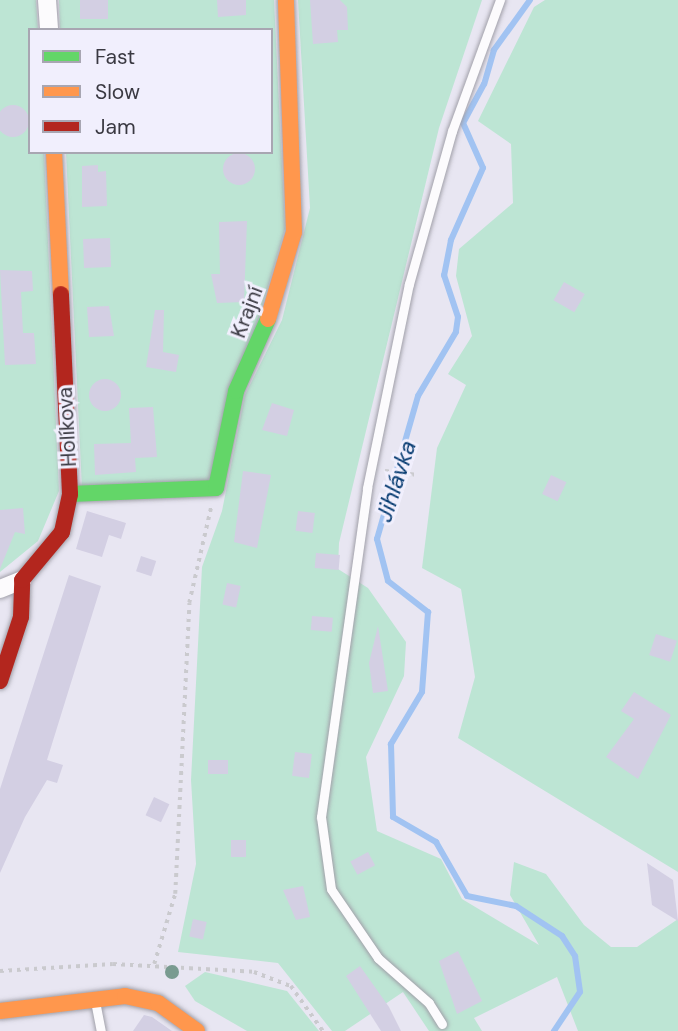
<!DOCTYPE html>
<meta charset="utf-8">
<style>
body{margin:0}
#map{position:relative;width:678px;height:1031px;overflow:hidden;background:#e8e6f2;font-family:"DM Sans",sans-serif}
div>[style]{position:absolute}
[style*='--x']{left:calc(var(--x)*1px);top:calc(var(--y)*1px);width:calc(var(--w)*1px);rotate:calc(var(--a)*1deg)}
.green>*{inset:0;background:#bde5d4}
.stream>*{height:6px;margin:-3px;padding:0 3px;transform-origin:3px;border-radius:3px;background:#a1c3f2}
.building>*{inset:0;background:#d3cfe3;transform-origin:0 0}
.round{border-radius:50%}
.path>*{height:3.5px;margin-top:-1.75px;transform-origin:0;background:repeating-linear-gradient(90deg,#cacace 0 3.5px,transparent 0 8.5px)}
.roads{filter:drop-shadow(0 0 2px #a1a0a9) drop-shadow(0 0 2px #a1a0a9)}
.lane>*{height:9px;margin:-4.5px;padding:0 4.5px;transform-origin:4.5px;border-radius:4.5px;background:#fcfbfd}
.street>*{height:18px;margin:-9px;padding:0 9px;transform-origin:9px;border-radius:9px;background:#fcfbfd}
.fast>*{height:16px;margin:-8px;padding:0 8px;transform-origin:8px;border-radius:8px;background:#63d668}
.slow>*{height:16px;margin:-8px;padding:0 8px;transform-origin:8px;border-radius:8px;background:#ff974d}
.jam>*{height:16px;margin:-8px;padding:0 8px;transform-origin:8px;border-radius:8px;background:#b3261e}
.trees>*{width:14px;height:14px;margin:-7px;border-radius:50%;background:#799b90}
span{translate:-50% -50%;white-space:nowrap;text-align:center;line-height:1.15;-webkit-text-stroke:6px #f1effd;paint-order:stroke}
.street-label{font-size:21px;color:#3a3942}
.water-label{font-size:23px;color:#063b71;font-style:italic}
.legend{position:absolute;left:28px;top:28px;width:245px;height:126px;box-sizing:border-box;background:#f1effd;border:2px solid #a8a6b2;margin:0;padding:9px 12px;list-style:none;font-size:21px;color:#3a3942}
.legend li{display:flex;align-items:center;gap:14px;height:35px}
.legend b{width:35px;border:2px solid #a8a6b2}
</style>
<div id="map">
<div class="green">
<div style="clip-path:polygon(0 0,36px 0,38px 30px,30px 30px,30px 152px,44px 152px,59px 491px,38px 541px,0 572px)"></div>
<div style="clip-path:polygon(59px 0,274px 0,285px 229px,211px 481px,82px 489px,66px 152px,271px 152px,271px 30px,60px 30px)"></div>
<div style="clip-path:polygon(298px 0,482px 0,439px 128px,339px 543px,338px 569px,368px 588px,406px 642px,404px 676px,366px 757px,377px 831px,441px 859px,462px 899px,539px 945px,510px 895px,514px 862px,546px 874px,584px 925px,611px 947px,637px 947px,678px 919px,678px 1031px,578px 1031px,557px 977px,474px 1018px,482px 1031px,429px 1031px,403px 992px,345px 1031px,332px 1031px,278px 963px,178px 952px,196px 864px,191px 780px,202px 567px,222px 511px,245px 395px,282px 320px,310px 208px)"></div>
<div style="clip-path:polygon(545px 0,678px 0,678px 872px,458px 738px,475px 677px,461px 589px,422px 568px,437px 448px,466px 385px,448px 374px,472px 336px,456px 276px,459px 249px,513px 203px,511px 144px,478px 121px,534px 7px)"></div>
<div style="clip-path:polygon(205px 972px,287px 991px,319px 1031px,247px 1031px,195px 1001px,185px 986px)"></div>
</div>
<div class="stream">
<div style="--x:530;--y:0;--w:62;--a:125.8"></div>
<div style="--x:494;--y:50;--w:35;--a:106"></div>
<div style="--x:484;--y:84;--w:44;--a:118.3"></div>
<div style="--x:463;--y:123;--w:49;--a:66"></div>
<div style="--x:483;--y:168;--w:79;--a:114"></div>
<div style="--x:451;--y:240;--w:36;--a:101"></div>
<div style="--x:444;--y:275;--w:44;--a:71.6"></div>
<div style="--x:458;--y:317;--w:15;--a:98"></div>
<div style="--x:456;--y:332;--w:74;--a:120.7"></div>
<div style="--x:418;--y:396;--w:149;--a:106"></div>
<div style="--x:377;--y:539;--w:43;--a:75.3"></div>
<div style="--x:388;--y:581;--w:51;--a:37.8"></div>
<div style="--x:428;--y:612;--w:80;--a:94.3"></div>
<div style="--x:422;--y:692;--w:61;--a:120.8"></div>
<div style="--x:391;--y:744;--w:73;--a:88.4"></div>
<div style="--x:393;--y:817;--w:50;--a:30.2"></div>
<div style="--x:436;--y:842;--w:62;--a:60.1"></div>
<div style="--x:467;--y:896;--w:50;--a:11.5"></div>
<div style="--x:516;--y:906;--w:55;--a:33.1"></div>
<div style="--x:562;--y:936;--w:24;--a:57"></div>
<div style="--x:575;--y:956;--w:36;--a:82"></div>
<div style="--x:580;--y:992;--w:47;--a:123.7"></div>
</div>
<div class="building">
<div style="left:80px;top:0;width:28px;height:19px"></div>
<div style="clip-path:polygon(217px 0,246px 0,246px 15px,218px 17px)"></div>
<div style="clip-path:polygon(310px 0,340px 0,347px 7px,348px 30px,337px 30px,338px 42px,313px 44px)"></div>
<div class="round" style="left:-3px;top:105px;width:32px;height:32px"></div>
<div class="round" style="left:223px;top:153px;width:32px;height:32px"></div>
<div style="clip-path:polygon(98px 165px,98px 172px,106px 171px,107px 206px,82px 207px,82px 166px)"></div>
<div style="clip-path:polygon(247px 221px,244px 302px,217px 303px,211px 274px,220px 274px,219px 222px)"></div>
<div style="left:110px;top:238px;width:29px;height:27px;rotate:88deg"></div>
<div style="clip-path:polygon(0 270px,32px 271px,33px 291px,21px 292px,23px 333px,34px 333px,36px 364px,5px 365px)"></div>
<div style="left:564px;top:282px;width:24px;height:21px;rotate:30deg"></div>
<div style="clip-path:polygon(109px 306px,114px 336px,89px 337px,87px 307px)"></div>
<div style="clip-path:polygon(155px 310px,164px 310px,163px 352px,179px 355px,176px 372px,146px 367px)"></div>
<div class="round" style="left:89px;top:379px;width:32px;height:32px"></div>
<div style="clip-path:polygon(272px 403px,294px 410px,287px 436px,262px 430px)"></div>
<div style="clip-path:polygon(153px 407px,157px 457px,135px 458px,136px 472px,95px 475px,94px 444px,131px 443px,129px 408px)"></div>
<div style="clip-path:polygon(243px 471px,271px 475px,257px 548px,234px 542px)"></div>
<div style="left:551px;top:475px;width:17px;height:21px;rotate:25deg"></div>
<div style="clip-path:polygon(23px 508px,25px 534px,15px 532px,0 569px,0 510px)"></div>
<div style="clip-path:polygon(87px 511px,126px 523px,121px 539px,109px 535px,102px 557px,76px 549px)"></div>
<div style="left:298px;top:511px;width:17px;height:20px;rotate:7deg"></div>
<div style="left:316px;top:553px;width:24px;height:15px;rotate:5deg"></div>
<div style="left:141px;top:556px;width:16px;height:16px;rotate:18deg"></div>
<div style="clip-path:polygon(69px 575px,101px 586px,47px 760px,63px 765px,57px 783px,47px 780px,25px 817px,0 873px,0 789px)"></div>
<div style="left:227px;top:583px;width:14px;height:22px;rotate:12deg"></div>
<div style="left:312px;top:616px;width:21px;height:14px;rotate:5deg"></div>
<div style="clip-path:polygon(378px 626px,388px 691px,373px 693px,369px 663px)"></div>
<div style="left:656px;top:634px;width:22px;height:22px;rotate:18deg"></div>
<div style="clip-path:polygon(634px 692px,671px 715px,638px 779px,606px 757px,634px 719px,621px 711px)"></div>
<div style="left:295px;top:752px;width:17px;height:24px;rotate:7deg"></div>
<div style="left:208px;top:760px;width:20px;height:14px"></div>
<div style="left:154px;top:797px;width:17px;height:20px;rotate:25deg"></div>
<div style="left:231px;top:840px;width:15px;height:17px"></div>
<div style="left:368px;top:852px;width:15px;height:20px;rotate:62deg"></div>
<div style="clip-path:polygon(647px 863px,673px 880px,678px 921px,652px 905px)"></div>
<div style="clip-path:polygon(303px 886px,310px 917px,296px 920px,283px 890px)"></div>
<div style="left:193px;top:919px;width:14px;height:18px;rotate:12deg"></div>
<div style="clip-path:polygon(458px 951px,482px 1001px,457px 1014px,439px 961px)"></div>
<div style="clip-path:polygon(360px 966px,389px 1007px,401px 1031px,381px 1031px,346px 976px)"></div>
<div style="clip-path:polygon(144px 1015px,152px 1017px,172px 1031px,133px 1031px)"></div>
</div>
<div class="path">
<div style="--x:385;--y:471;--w:33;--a:7"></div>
<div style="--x:154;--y:964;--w:73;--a:-73.3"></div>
<div style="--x:175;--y:894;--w:291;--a:-87.2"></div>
<div style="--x:189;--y:603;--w:98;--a:-77.1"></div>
<div style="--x:0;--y:971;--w:113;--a:-3.5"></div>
<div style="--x:113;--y:964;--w:141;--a:3.2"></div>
<div style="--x:254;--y:972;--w:40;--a:21"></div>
<div style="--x:291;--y:986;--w:55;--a:54.6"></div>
</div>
<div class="roads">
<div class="lane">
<div style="--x:95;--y:1001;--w:31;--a:79"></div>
<div style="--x:442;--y:1024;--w:25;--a:-122"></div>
<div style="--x:429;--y:1003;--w:68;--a:-138.6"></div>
<div style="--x:378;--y:958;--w:83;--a:-124.3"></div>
<div style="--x:331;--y:889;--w:73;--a:-97.9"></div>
<div style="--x:321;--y:817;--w:332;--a:-82"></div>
<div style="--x:367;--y:488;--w:208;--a:-78.4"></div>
<div style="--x:409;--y:284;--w:159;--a:-74.3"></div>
<div style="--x:452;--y:131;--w:140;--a:-69.9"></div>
</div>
<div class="street">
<div style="--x:47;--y:0;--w:30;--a:86"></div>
<div style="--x:0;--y:589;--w:24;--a:-22"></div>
</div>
<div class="fast">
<div style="--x:70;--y:494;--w:146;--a:-2.4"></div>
<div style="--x:216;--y:488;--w:99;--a:-78.3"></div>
<div style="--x:236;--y:391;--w:79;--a:-66"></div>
</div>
<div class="slow">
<div style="--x:54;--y:152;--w:142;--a:87.2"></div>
<div style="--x:268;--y:319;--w:91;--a:-73.4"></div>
<div style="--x:294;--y:232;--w:232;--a:-92"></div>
<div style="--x:0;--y:1011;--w:126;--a:-6.8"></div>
<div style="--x:125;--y:996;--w:34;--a:12"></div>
<div style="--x:158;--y:1003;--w:48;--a:35.7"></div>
</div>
<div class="jam">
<div style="--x:0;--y:681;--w:67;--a:-71.8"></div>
<div style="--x:21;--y:617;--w:37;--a:-88"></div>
<div style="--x:22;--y:580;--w:62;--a:-50.2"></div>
<div style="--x:62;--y:532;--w:39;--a:-78"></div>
<div style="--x:70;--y:494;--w:200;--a:-92.6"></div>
</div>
</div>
<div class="trees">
<div style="left:172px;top:972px"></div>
</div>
<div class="street-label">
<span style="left:247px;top:312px;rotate:-69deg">Krajní</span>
<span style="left:67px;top:427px;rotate:-93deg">Holíkova</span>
</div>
<div class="water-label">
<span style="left:396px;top:481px;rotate:-72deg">Jihlávka</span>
</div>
<ul class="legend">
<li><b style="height:9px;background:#63d668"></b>Fast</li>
<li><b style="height:9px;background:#ff974d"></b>Slow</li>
<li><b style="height:9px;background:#b3261e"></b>Jam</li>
</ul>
</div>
